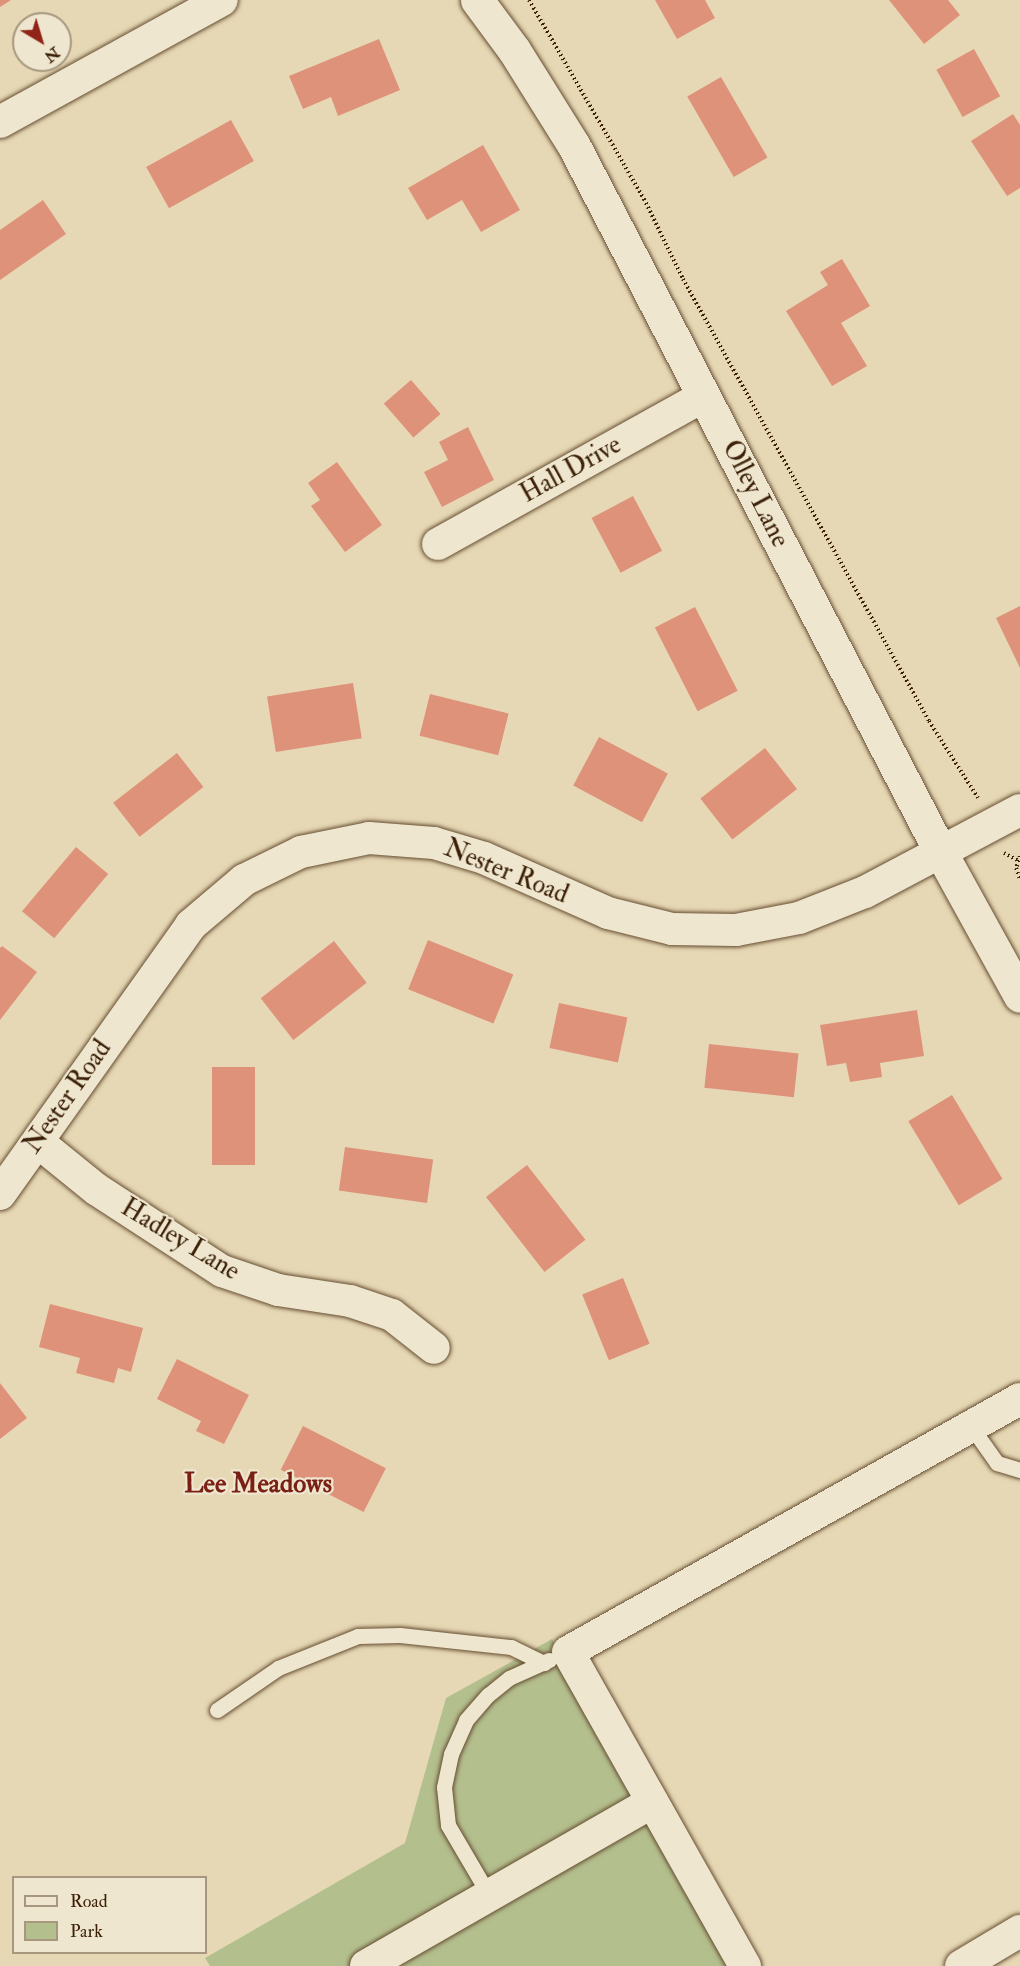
<!DOCTYPE html>
<style>
body{margin:0}
#map{position:relative;width:1020px;height:1966px;overflow:hidden;background:#e7d8b5;font-family:"IM FELL Double Pica",serif}
div>[style]{position:absolute}
[style*='--x']{left:calc(var(--x)*1px);top:calc(var(--y)*1px);width:calc(var(--w)*1px);rotate:calc(var(--a)*1deg)}
.green>*{inset:0;background:#b4bf8e}
.building>*{inset:0;background:#de927a;transform-origin:0 0}
.path>*{height:4px;margin-top:-2px;transform-origin:0;background:repeating-linear-gradient(90deg,#3b2007 0 1.5px,transparent 0 4.5px)}
.roads{filter:drop-shadow(0 0 2px #664e32) drop-shadow(0 0 2px #664e32)}
.service>*{height:15px;margin:-7.5px;padding:0 7.5px;transform-origin:7.5px;border-radius:7.5px;background:#efe6cf}
.minor>*{height:32px;margin:-16px;padding:0 16px;transform-origin:16px;border-radius:16px;background:#efe6cf}
.secondary>*{height:33px;margin:-16.5px;padding:0 16.5px;transform-origin:16.5px;border-radius:16.5px;background:#efe6cf}
span{translate:-50% -50%;white-space:nowrap;text-align:center;line-height:1.15;-webkit-text-stroke:4.5px #efe6cf;paint-order:stroke}
.street-label{font-size:26px;color:#3b2007}
.neighbourhood-label{font-size:27px;color:#7a1f14;font-weight:700}
.legend{position:absolute;left:12px;top:1876px;width:195px;height:78px;box-sizing:border-box;background:#efe6cf;border:2px solid #a7977f;margin:0;padding:8px 10px;list-style:none;font-size:18px;color:#3b2007}
.legend li{display:flex;align-items:center;gap:12px;height:30px}
.legend b{width:30px;border:2px solid #a7977f}
.north{position:absolute;left:12px;top:12px;width:60px;height:60px;box-sizing:border-box;background:#efe6cf;border:2px solid #a7977f;border-radius:50%;rotate:142deg;font-size:16px;font-weight:700;line-height:24px;text-align:center;color:#3b2007}
.north::after{content:'';display:block;margin:auto;width:21px;height:27px;background:#8f2418;clip-path:polygon(50% 0,100% 100%,50% 72%,0 100%)}
</style>
<div id="map">
<div class="green">
<div style="clip-path:polygon(552px 1639px,739px 1966px,210px 1966px,205px 1958px,405px 1843px,446px 1698px)"></div>
</div>
<div class="building">
<div style="clip-path:polygon(0 0,11px 0,0 7px)"></div>
<div style="clip-path:polygon(655px 0,705px 0,715px 18px,677px 39px)"></div>
<div style="clip-path:polygon(889px 0,948px 0,960px 15px,924px 44px)"></div>
<div style="clip-path:polygon(379px 39px,400px 90px,338px 116px,331px 97px,303px 109px,289px 76px)"></div>
<div style="left:974px;top:49px;width:54px;height:43px;rotate:61deg"></div>
<div style="left:721px;top:77px;width:93px;height:39px;rotate:60deg"></div>
<div style="clip-path:polygon(1013px 114px,1020px 125px,1020px 188px,1007px 196px,971px 141px)"></div>
<div style="left:231px;top:120px;width:47px;height:97px;rotate:61deg"></div>
<div style="clip-path:polygon(483px 145px,520px 210px,481px 232px,462px 200px,427px 220px,408px 188px)"></div>
<div style="clip-path:polygon(43px 200px,66px 234px,0 280px,0 230px)"></div>
<div style="clip-path:polygon(842px 259px,870px 306px,841px 323px,867px 366px,832px 386px,786px 311px,828px 285px,820px 272px)"></div>
<div style="left:411px;top:380px;width:45px;height:36px;rotate:49deg"></div>
<div style="clip-path:polygon(468px 427px,494px 480px,442px 507px,424px 472px,448px 460px,439px 442px)"></div>
<div style="clip-path:polygon(337px 462px,382px 525px,345px 552px,311px 506px,320px 500px,308px 483px)"></div>
<div style="left:633px;top:496px;width:62px;height:47px;rotate:62deg"></div>
<div style="clip-path:polygon(1020px 606px,1020px 668px,996px 618px)"></div>
<div style="left:695px;top:607px;width:94px;height:45px;rotate:63deg"></div>
<div style="left:353px;top:683px;width:56px;height:87px;rotate:81deg"></div>
<div style="left:430px;top:694px;width:81px;height:43px;rotate:14deg"></div>
<div style="left:599px;top:737px;width:78px;height:55px;rotate:28deg"></div>
<div style="left:765px;top:748px;width:52px;height:82px;rotate:52deg"></div>
<div style="left:177px;top:753px;width:43px;height:81px;rotate:52deg"></div>
<div style="left:76px;top:847px;width:42px;height:84px;rotate:40deg"></div>
<div style="left:428px;top:940px;width:92px;height:53px;rotate:22deg"></div>
<div style="left:334px;top:941px;width:53px;height:93px;rotate:52deg"></div>
<div style="clip-path:polygon(2px 946px,37px 972px,0 1020px,0 948px)"></div>
<div style="left:559px;top:1003px;width:70px;height:46px;rotate:12deg"></div>
<div style="clip-path:polygon(917px 1010px,924px 1056px,880px 1063px,882px 1077px,850px 1082px,846px 1063px,827px 1066px,820px 1025px)"></div>
<div style="left:709px;top:1044px;width:90px;height:44px;rotate:6deg"></div>
<div style="left:212px;top:1067px;width:43px;height:98px"></div>
<div style="left:952px;top:1095px;width:98px;height:51px;rotate:59deg"></div>
<div style="left:345px;top:1147px;width:89px;height:44px;rotate:8deg"></div>
<div style="left:527px;top:1165px;width:95px;height:52px;rotate:52deg"></div>
<div style="left:623px;top:1278px;width:71px;height:44px;rotate:68deg"></div>
<div style="clip-path:polygon(50px 1304px,143px 1328px,131px 1372px,118px 1368px,114px 1383px,76px 1373px,80px 1358px,39px 1347px)"></div>
<div style="clip-path:polygon(177px 1359px,249px 1395px,224px 1444px,196px 1431px,201px 1421px,157px 1399px)"></div>
<div style="clip-path:polygon(0 1383px,27px 1418px,0 1439px)"></div>
<div style="left:303px;top:1426px;width:93px;height:49px;rotate:27deg"></div>
</div>
<div class="path">
<div style="--x:529;--y:0;--w:230;--a:60"></div>
<div style="--x:644;--y:199;--w:89;--a:64"></div>
<div style="--x:683;--y:279;--w:506;--a:60.9"></div>
<div style="--x:929;--y:721;--w:91;--a:57.5"></div>
<div style="--x:1004;--y:853;--w:15;--a:28"></div>
<div style="--x:1020;--y:856;--w:13;--a:108"></div>
<div style="--x:1016;--y:868;--w:12;--a:70"></div>
</div>
<div class="roads">
<div class="service">
<div style="--x:970;--y:1425;--w:47;--a:54.6"></div>
<div style="--x:997;--y:1463;--w:24;--a:17"></div>
<div style="--x:217;--y:1710;--w:74;--a:-34.5"></div>
<div style="--x:278;--y:1668;--w:86;--a:-21.8"></div>
<div style="--x:358;--y:1636;--w:42;--a:-1.4"></div>
<div style="--x:400;--y:1635;--w:112;--a:6.2"></div>
<div style="--x:511;--y:1647;--w:37;--a:26"></div>
<div style="--x:489;--y:1895;--w:81;--a:-120.4"></div>
<div style="--x:448;--y:1825;--w:38;--a:-96"></div>
<div style="--x:444;--y:1787;--w:34;--a:-78"></div>
<div style="--x:451;--y:1754;--w:37;--a:-66"></div>
<div style="--x:466;--y:1720;--w:33;--a:-49"></div>
<div style="--x:488;--y:1695;--w:27;--a:-39"></div>
<div style="--x:509;--y:1678;--w:44;--a:-24.2"></div>
</div>
<div class="minor">
<div style="--x:0;--y:122;--w:253;--a:-28.8"></div>
<div style="--x:438;--y:544;--w:304;--a:-29.1"></div>
<div style="--x:38;--y:1142;--w:75;--a:39"></div>
<div style="--x:96;--y:1189;--w:150;--a:33.1"></div>
<div style="--x:222;--y:1271;--w:59;--a:18.7"></div>
<div style="--x:278;--y:1290;--w:73;--a:8.7"></div>
<div style="--x:350;--y:1301;--w:44;--a:18.4"></div>
<div style="--x:392;--y:1315;--w:53;--a:38.2"></div>
<div style="--x:0;--y:1194;--w:330;--a:-54.6"></div>
<div style="--x:191;--y:925;--w:70;--a:-40.3"></div>
<div style="--x:244;--y:880;--w:64;--a:-26.2"></div>
<div style="--x:301;--y:852;--w:69;--a:-11.6"></div>
<div style="--x:369;--y:838;--w:65;--a:4.4"></div>
<div style="--x:434;--y:843;--w:52;--a:16.7"></div>
<div style="--x:484;--y:858;--w:136;--a:23.9"></div>
<div style="--x:608;--y:913;--w:66;--a:14"></div>
<div style="--x:672;--y:929;--w:64;--a:0.9"></div>
<div style="--x:736;--y:930;--w:64;--a:-10.8"></div>
<div style="--x:799;--y:918;--w:71;--a:-21.5"></div>
<div style="--x:865;--y:892;--w:175;--a:-27.9"></div>
<div style="--x:366;--y:1966;--w:330;--a:-29.8"></div>
<div style="--x:745;--y:1966;--w:360;--a:-119.4"></div>
<div style="--x:568;--y:1652;--w:518;--a:-29.24"></div>
<div style="--x:961;--y:1966;--w:69;--a:-30.7"></div>
</div>
<div class="secondary">
<div style="--x:477;--y:0;--w:62;--a:53.5"></div>
<div style="--x:514;--y:50;--w:113;--a:58"></div>
<div style="--x:574;--y:146;--w:797;--a:62.57"></div>
<div style="--x:941;--y:853;--w:163;--a:61.1"></div>
</div>
</div>
<div class="street-label">
<span style="left:571px;top:470px;rotate:-29deg">Hall Drive</span>
<span style="left:755px;top:494px;rotate:63deg">Olley Lane</span>
<span style="left:506px;top:872px;rotate:22deg">Nester Road</span>
<span style="left:68px;top:1097px;rotate:-55deg">Nester Road</span>
<span style="left:180px;top:1240px;rotate:31deg">Hadley Lane</span>
</div>
<div class="neighbourhood-label">
<span style="left:258px;top:1484px">Lee Meadows</span>
</div>
<ul class="legend">
<li><b style="height:8px;background:#efe6cf"></b>Road</li>
<li><b style="height:16px;background:#b4bf8e"></b>Park</li>
</ul>
<div class="north">N</div>
</div>
